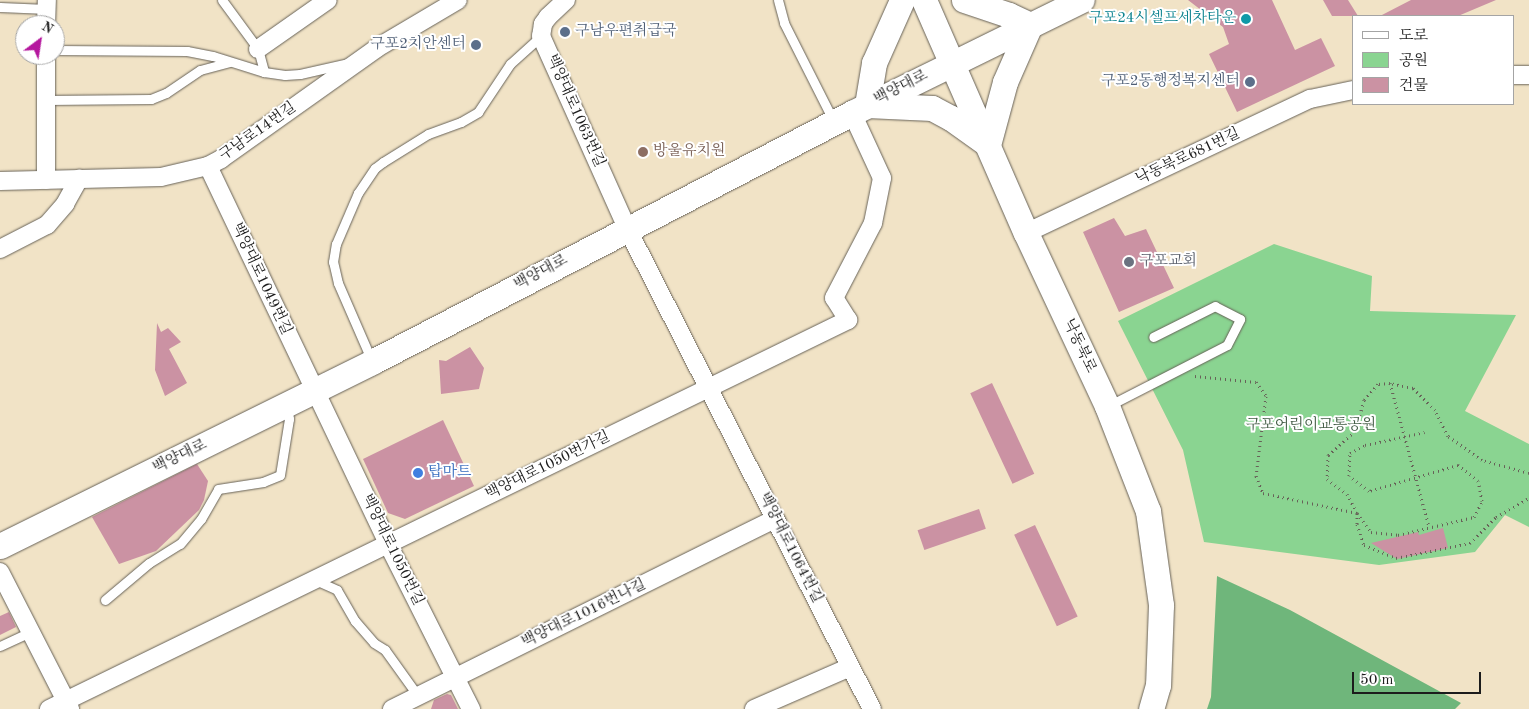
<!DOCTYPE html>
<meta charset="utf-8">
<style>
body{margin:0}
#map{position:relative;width:1529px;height:709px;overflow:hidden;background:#f1e3c6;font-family:"Old Standard TT","Noto Serif KR",serif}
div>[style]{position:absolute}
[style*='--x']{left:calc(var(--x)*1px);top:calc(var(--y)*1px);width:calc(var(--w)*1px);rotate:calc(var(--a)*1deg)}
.green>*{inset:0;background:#8ad491}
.forest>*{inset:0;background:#6fb67b}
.building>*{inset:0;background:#cb92a3;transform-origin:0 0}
.path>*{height:3px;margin-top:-1.5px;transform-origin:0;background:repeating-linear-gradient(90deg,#676258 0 1px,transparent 0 5px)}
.roads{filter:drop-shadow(0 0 1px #676258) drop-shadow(0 0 1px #676258)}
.lane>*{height:9px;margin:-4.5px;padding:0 4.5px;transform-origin:4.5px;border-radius:4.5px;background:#fff}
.street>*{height:18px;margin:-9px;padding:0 9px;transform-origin:9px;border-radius:9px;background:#fff}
.secondary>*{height:25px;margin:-12.5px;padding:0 12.5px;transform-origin:12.5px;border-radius:12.5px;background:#fff}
.dots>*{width:14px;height:14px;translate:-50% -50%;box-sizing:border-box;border:2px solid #fff;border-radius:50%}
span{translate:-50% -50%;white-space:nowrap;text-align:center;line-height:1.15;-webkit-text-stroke:4px #fff;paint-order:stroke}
.culture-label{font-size:15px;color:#0d838f}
.right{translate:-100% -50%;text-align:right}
.service-label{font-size:15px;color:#4e5e75}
.left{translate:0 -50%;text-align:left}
.street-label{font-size:15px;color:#1c1c1c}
.education-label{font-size:15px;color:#785e54}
.worship-label{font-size:15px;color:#5b616d}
.park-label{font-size:15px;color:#425c45}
.shop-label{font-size:15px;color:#366cbe}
.legend{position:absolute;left:1352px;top:15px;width:162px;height:90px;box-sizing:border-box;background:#fff;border:1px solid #a4a4a4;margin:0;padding:6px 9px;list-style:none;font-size:15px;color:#1c1c1c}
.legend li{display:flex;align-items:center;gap:10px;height:25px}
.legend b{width:25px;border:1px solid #a4a4a4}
.north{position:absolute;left:15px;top:15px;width:50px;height:50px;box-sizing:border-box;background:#fff;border:1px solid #a4a4a4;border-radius:50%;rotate:31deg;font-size:14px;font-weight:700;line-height:20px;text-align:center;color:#1c1c1c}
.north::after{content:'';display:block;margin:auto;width:18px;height:22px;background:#b5179e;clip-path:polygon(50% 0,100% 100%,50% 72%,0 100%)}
.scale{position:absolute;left:1352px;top:672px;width:129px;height:22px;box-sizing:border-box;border:2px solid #1c1c1c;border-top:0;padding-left:6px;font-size:15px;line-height:18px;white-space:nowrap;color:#1c1c1c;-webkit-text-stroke:4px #fff;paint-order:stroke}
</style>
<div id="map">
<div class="green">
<div style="clip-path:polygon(1274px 244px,1372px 276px,1370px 311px,1516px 315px,1465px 411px,1529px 444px,1529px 527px,1505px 515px,1475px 552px,1379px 565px,1204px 542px,1183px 450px,1118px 321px)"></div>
</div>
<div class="forest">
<div style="clip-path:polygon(1217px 576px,1290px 610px,1461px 703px,1455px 709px,1207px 709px,1211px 697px)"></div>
</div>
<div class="building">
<div style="clip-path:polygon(1188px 0,1272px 0,1295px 50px,1321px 38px,1335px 66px,1237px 112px,1209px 54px,1229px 44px,1223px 27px)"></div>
<div style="clip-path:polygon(1323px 0,1348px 0,1358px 16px,1332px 16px)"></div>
<div style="clip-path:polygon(1411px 0,1496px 0,1458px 16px,1380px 16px)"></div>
<div style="clip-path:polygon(1114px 218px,1125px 236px,1146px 229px,1174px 288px,1119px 312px,1083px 232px)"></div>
<div style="clip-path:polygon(157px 323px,161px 332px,168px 328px,181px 342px,169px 349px,187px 383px,165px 396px,155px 370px)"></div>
<div style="clip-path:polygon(470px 347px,484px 368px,479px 389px,441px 394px,439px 360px,446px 361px)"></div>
<div style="left:992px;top:383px;width:100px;height:24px;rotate:65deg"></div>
<div style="clip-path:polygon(443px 420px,474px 486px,405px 519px,388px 513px,363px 459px)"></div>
<div style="clip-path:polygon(197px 464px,208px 481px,204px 500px,199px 510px,156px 551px,119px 564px,92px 517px)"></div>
<div style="left:979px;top:509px;width:21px;height:65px;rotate:71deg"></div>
<div style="left:1035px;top:525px;width:101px;height:23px;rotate:65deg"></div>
<div style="clip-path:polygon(1443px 528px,1448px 548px,1397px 559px,1371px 543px,1418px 532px,1419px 535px)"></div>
<div style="clip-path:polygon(9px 612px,16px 627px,0 635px,0 616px)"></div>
<div style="clip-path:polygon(447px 694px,451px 695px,458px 709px,431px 709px,434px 700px)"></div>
</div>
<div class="path">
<div style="--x:1195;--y:376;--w:61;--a:5.6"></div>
<div style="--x:1256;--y:382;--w:17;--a:54"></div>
<div style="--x:1266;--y:396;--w:81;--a:97.1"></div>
<div style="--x:1256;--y:476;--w:18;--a:68"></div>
<div style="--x:1263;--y:493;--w:96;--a:12"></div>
<div style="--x:1357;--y:513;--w:24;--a:54"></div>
<div style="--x:1371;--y:532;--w:27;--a:6"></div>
<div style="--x:1398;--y:535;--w:78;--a:-13.3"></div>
<div style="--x:1474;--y:517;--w:18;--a:-63"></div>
<div style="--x:1482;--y:501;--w:20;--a:-101"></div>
<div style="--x:1478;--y:481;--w:26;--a:-141"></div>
<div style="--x:1458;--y:465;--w:93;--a:163.7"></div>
<div style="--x:1369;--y:491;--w:25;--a:-143"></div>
<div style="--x:1349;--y:476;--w:23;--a:-88"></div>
<div style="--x:1350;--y:453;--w:17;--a:-28"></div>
<div style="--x:1365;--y:445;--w:61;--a:-12.2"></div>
<div style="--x:1390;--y:383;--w:149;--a:74.8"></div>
<div style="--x:1529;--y:473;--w:49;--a:-164.5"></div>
<div style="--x:1482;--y:460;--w:42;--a:-144.8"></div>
<div style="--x:1448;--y:436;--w:29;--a:-117"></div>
<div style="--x:1435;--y:410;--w:31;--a:-135"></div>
<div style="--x:1413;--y:388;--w:24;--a:-168"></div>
<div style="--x:1390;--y:383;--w:12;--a:175"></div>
<div style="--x:1378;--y:384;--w:21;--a:131"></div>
<div style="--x:1364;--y:400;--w:32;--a:106"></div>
<div style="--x:1355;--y:431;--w:36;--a:138"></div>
<div style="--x:1328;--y:455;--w:24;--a:92"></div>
<div style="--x:1327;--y:479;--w:25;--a:37"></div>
<div style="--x:1347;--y:494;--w:21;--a:62"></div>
<div style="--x:1357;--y:513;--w:11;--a:90"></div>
<div style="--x:1357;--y:524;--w:22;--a:72"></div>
<div style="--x:1364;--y:545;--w:35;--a:22"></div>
<div style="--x:1396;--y:558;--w:76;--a:-11.5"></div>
<div style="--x:1470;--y:543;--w:37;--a:-45"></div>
<div style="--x:1496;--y:517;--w:38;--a:-30"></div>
</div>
<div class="roads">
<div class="lane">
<div style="--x:222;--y:0;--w:61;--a:53.7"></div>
<div style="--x:258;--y:49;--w:24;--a:75"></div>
<div style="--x:778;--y:0;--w:24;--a:75"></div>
<div style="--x:784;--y:23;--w:109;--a:63.2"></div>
<div style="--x:0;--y:7;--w:47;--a:2.4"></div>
<div style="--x:55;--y:50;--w:132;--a:0.4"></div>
<div style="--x:187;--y:51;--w:26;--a:11"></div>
<div style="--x:213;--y:56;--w:53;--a:17.4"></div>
<div style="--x:264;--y:72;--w:21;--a:8"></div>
<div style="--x:285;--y:75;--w:15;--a:-4"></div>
<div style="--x:300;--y:74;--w:49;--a:-12.9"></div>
<div style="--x:46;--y:100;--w:105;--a:-0.5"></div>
<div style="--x:151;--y:99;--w:16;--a:-22"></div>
<div style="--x:166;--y:93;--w:41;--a:-34.1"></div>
<div style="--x:200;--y:70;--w:31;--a:-15"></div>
<div style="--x:371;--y:359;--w:83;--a:-113.5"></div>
<div style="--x:338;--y:283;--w:22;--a:-103"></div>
<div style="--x:333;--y:262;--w:18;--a:-81"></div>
<div style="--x:336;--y:244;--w:56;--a:-66.7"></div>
<div style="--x:358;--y:193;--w:30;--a:-56"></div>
<div style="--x:375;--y:168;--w:10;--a:-37"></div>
<div style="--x:383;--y:162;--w:53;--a:-31.9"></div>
<div style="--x:428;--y:134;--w:35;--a:-20"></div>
<div style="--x:461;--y:122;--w:20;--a:-30"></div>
<div style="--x:478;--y:112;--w:58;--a:-56.3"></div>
<div style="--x:510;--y:64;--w:42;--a:-42.1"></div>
<div style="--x:1110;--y:405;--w:131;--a:-27.1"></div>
<div style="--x:1227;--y:345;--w:29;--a:-63"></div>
<div style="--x:1240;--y:319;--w:28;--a:-153"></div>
<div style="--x:1215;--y:306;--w:69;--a:153.4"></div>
<div style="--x:315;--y:580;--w:24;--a:24"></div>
<div style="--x:337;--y:590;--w:36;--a:60"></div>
<div style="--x:355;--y:621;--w:29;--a:49"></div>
<div style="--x:374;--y:643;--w:13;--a:32"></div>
<div style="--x:385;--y:650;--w:57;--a:54.3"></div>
<div style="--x:105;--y:600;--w:57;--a:-40.1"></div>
<div style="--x:149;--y:563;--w:36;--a:-32"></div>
<div style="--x:180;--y:544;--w:33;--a:-50"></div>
<div style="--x:201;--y:519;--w:34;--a:-60"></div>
<div style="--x:218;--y:489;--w:46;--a:-8.8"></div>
<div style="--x:263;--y:482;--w:18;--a:-22"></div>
<div style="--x:280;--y:475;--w:57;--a:-80.9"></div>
<div style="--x:289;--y:419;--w:12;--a:-99"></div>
<div style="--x:0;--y:646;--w:33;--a:-25"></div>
</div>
<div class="street">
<div style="--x:566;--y:0;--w:25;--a:137"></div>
<div style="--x:548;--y:17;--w:9;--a:126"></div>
<div style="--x:543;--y:24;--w:12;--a:99"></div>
<div style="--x:541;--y:36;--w:210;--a:65.9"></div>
<div style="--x:627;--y:228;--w:540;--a:63.01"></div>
<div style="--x:46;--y:25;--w:25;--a:-88"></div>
<div style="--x:258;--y:49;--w:85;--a:-35"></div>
<div style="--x:46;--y:55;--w:125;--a:90"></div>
<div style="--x:1513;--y:75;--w:16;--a:0"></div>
<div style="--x:208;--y:166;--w:419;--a:64.5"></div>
<div style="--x:388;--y:544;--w:185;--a:63.3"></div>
<div style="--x:0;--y:181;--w:161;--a:-1.4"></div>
<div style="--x:161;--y:177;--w:48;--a:-13.2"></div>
<div style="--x:208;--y:166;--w:15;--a:-28"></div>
<div style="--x:221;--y:159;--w:191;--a:-35.4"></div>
<div style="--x:377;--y:48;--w:94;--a:-30.7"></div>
<div style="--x:1026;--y:233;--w:314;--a:-25.3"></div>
<div style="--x:1310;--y:99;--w:44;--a:-11.8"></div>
<div style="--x:0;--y:249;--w:53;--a:-27.1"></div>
<div style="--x:47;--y:225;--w:28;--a:-49"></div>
<div style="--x:65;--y:204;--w:29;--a:-61"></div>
<div style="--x:0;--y:572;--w:154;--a:62.9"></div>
<div style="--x:49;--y:709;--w:889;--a:-25.96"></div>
<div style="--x:848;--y:320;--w:26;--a:-122"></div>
<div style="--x:834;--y:298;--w:85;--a:-62.5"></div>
<div style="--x:873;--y:223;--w:46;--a:-78.7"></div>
<div style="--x:882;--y:178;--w:72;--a:-114.8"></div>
<div style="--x:392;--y:709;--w:428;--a:-26.4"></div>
<div style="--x:754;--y:709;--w:105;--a:-23.6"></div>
</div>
<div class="secondary">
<div style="--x:924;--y:0;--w:254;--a:66.4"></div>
<div style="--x:1026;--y:233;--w:191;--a:64.9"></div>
<div style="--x:1107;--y:406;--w:113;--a:68.7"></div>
<div style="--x:1148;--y:511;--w:95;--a:82.1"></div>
<div style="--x:1161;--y:605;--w:80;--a:92.1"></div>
<div style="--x:1158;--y:685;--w:25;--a:106"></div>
<div style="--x:964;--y:0;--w:47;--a:18.4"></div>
<div style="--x:1009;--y:15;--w:23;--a:25"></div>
<div style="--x:867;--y:105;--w:65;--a:2.6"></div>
<div style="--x:932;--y:108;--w:21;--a:28"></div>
<div style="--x:951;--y:118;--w:43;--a:35.5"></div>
<div style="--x:867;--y:105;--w:43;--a:-80.5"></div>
<div style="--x:874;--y:63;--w:69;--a:-66"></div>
<div style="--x:988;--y:145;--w:65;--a:-74.9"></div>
<div style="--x:1005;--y:82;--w:62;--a:-66.3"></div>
<div style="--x:0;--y:546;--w:415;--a:-26.3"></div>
<div style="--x:372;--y:362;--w:541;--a:-27.42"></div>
<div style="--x:852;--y:113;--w:256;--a:-26.2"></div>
</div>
</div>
<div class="dots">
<div style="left:1246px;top:19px;background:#0f9aa8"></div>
<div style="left:565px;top:32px;background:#5c6f8a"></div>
<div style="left:476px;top:45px;background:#5c6f8a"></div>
<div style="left:1250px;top:82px;background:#5c6f8a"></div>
<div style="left:643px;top:152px;background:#8d6e63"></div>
<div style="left:1129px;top:262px;background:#6b7280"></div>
<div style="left:418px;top:473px;background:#3f7fe0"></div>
</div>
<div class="culture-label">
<span class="right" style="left:1236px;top:19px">구포24시셀프세차타운</span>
</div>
<div class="service-label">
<span class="left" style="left:575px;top:32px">구남우편취급국</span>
<span class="right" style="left:466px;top:45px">구포2치안센터</span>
<span class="right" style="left:1240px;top:82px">구포2동행정복지센터</span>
</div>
<div class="street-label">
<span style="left:901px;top:88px;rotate:-27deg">백양대로</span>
<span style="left:575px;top:111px;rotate:66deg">백양대로1063번길</span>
<span style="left:258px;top:132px;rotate:-35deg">구남로14번길</span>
<span style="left:1188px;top:157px;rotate:-25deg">낙동북로681번길</span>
<span style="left:541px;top:273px;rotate:-28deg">백양대로</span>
<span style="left:261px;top:279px;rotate:65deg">백양대로1049번길</span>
<span style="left:1079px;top:346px;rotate:65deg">낙동북로</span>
<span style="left:180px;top:457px;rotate:-26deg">백양대로</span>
<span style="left:548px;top:466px;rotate:-26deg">백양대로1050번가길</span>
<span style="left:790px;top:548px;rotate:63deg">백양대로1064번길</span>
<span style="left:392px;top:550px;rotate:64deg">백양대로1050번길</span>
<span style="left:584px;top:614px;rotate:-26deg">백양대로1016번나길</span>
</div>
<div class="education-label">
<span class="left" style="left:653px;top:152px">방울유치원</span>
</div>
<div class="worship-label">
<span class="left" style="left:1139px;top:262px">구포교회</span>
</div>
<div class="park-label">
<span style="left:1311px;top:426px">구포어린이교통공원</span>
</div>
<div class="shop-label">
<span class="left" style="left:428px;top:473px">탑마트</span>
</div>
<ul class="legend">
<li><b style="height:6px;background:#fff"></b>도로</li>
<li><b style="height:14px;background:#8ad491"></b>공원</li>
<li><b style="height:14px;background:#cb92a3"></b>건물</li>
</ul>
<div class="north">N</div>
<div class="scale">50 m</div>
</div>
